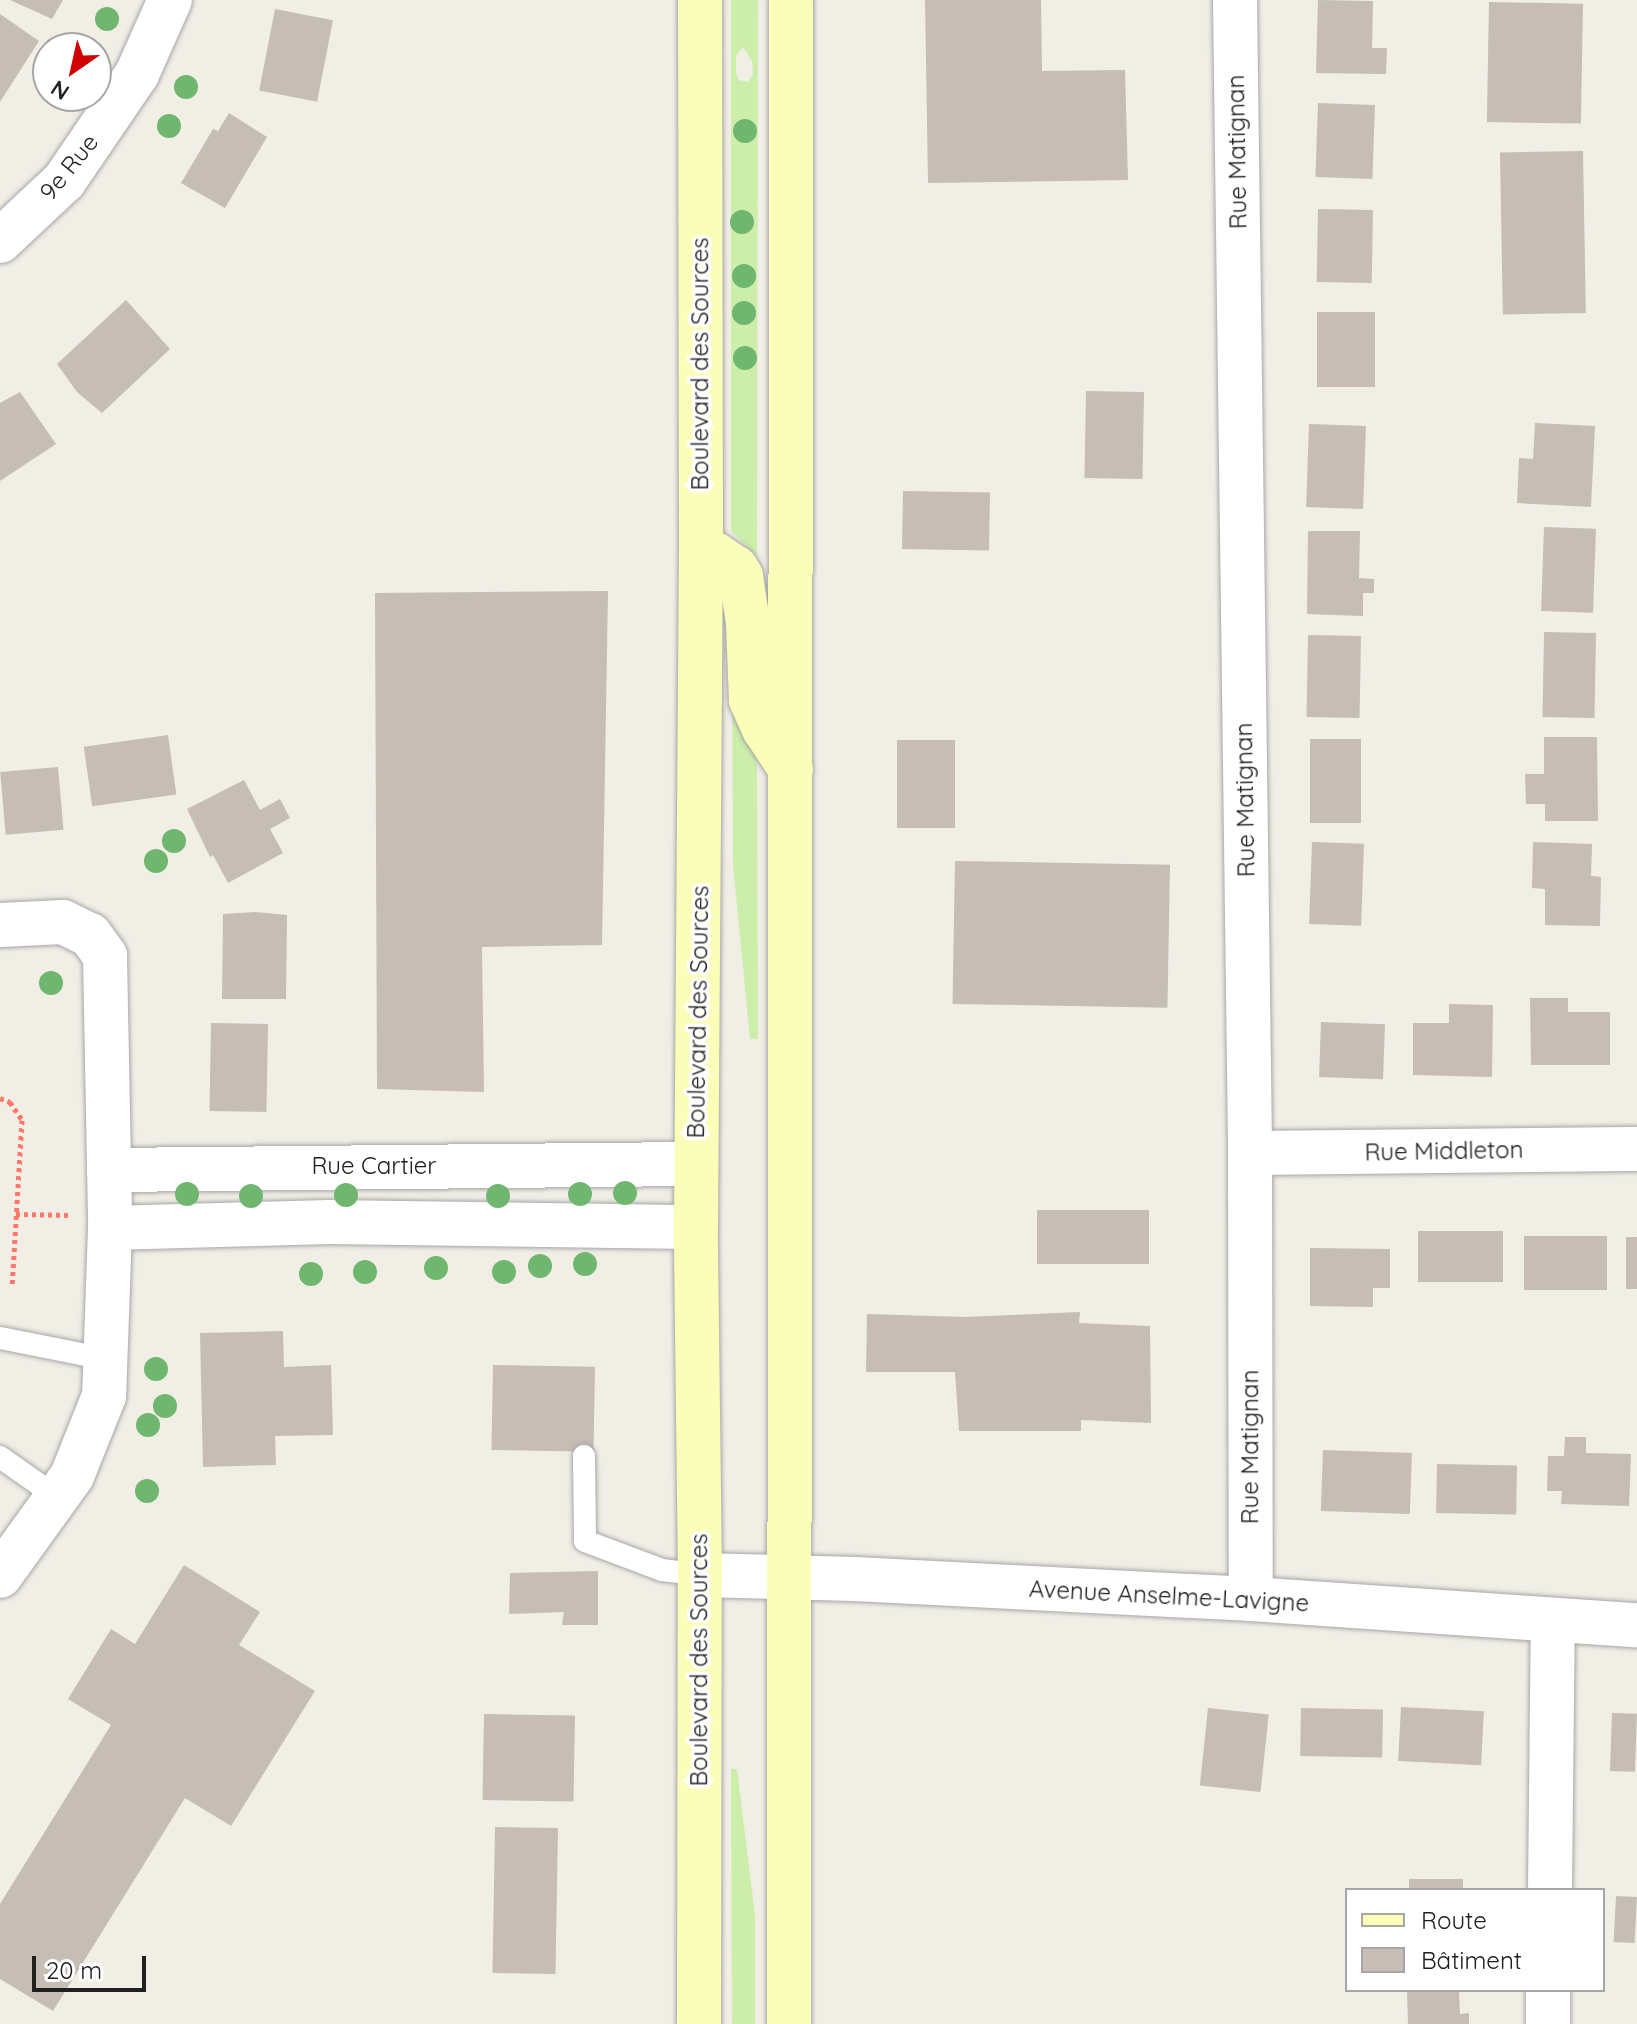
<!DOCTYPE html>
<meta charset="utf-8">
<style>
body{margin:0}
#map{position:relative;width:1637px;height:2024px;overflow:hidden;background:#f1eee6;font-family:Quicksand,sans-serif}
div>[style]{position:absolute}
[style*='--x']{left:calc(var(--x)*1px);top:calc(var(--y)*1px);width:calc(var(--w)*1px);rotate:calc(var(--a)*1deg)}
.grass>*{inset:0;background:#cea}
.building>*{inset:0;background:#c6bdb5;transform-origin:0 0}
.path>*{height:5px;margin-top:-2.5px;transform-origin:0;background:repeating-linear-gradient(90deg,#ff786a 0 4px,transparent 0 8px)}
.roads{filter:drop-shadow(0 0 2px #a7a7a7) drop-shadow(0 0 2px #a7a7a7)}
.service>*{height:22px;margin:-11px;padding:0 11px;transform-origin:11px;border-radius:11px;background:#fff}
.minor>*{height:44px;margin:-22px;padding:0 22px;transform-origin:22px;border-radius:22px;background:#fff}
.tertiary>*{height:44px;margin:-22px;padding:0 22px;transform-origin:22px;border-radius:22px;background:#fff}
.secondary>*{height:44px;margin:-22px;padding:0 22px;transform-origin:22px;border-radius:22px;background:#fbfeb8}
.trees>*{width:24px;height:24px;margin:-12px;border-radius:50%;background:#6fb66f}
span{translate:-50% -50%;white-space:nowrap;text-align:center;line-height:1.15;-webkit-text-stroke:7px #fff;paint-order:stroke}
.street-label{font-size:24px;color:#202020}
.legend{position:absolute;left:1345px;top:1888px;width:260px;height:104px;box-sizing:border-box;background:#fff;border:2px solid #a6a6a6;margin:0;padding:10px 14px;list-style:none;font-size:24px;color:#202020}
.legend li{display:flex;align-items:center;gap:16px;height:40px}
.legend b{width:40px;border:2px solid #a6a6a6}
.north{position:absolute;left:32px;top:32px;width:80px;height:80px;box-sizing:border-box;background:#fff;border:2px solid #a6a6a6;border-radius:50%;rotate:214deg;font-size:22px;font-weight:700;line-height:32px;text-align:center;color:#202020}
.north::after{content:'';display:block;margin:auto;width:28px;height:36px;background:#d10002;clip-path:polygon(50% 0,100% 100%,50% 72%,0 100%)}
.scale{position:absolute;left:32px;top:1956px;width:114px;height:36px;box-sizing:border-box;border:4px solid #202020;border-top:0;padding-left:10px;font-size:24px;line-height:28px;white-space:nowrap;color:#202020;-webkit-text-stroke:6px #fff;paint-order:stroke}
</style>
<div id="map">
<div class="grass">
<div style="clip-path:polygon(evenodd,731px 0,758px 0,757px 556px,731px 531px,731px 0,743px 47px,752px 61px,753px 74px,748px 82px,739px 80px,736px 73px,736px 56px,743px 47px)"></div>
<div style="clip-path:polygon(732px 688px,742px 707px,757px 760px,758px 1039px,750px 1039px,733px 865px)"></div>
<div style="clip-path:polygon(731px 1769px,737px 1769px,755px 1915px,755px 2024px,732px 2024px)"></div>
</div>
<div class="building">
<div style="clip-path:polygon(10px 0,63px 0,52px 19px)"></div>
<div style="clip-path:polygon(925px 0,1041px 0,1042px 71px,1125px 70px,1128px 180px,928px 183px)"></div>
<div style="clip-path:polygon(1318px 0,1373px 1px,1372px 48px,1387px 48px,1386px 74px,1316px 73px)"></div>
<div style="left:1489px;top:2px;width:94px;height:120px;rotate:1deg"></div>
<div style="left:275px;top:9px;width:59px;height:83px;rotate:11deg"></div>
<div style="clip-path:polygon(0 14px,39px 41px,0 102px)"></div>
<div style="left:1318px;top:103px;width:57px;height:74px;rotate:2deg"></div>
<div style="clip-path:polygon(229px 113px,267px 137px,225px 208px,181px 183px,213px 129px,218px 131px)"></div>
<div style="left:1583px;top:151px;width:162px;height:83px;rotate:89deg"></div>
<div style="left:1318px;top:209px;width:55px;height:73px;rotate:1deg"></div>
<div style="clip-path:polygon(126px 300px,170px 349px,102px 413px,77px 392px,57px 364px)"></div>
<div style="left:1317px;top:312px;width:58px;height:75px"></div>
<div style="left:1086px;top:391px;width:58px;height:87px;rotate:1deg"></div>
<div style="clip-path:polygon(20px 392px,56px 444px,0 481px,0 403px)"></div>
<div style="clip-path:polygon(1535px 423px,1595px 426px,1591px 507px,1517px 503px,1519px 458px,1533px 459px)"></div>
<div style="left:1309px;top:424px;width:57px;height:83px;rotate:2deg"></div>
<div style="left:903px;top:491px;width:87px;height:58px;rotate:1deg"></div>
<div style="left:1544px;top:527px;width:52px;height:84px;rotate:2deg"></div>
<div style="clip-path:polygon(1308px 531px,1360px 531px,1359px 578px,1374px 579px,1374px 593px,1363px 593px,1363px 616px,1307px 614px)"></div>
<div style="clip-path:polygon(608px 591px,602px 945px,482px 947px,484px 1092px,377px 1089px,375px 593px)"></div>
<div style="left:1544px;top:632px;width:52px;height:85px;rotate:1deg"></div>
<div style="left:1308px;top:635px;width:53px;height:82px;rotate:1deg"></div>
<div style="left:168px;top:735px;width:60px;height:85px;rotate:82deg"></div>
<div style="clip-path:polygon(1544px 737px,1597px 737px,1598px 821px,1545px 821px,1545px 804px,1526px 804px,1525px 774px,1544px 774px)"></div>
<div style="left:1310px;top:739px;width:51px;height:84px"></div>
<div style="left:897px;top:740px;width:58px;height:88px"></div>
<div style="left:58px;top:767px;width:63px;height:58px;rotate:85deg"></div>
<div style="clip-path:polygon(244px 780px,260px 810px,280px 799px,290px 818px,270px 829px,283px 853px,228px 883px,213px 855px,210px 857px,187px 809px)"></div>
<div style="left:1312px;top:842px;width:52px;height:82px;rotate:2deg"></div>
<div style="clip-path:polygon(1533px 842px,1592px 844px,1591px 876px,1601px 877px,1600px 926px,1545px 925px,1545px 889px,1532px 888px)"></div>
<div style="left:955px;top:861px;width:215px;height:143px;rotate:1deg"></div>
<div style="clip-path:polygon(255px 912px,287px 915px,286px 999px,222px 999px,223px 914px)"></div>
<div style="clip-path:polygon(1530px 998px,1568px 998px,1568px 1012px,1610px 1012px,1610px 1065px,1531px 1065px)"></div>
<div style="clip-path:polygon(1449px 1004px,1493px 1005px,1492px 1077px,1413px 1075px,1413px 1023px,1449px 1023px)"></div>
<div style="left:1321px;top:1022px;width:64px;height:55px;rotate:2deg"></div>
<div style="left:211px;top:1023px;width:57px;height:88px;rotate:1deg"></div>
<div style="left:1037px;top:1210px;width:112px;height:54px"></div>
<div style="left:1418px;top:1231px;width:85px;height:51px"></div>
<div style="left:1524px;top:1236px;width:83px;height:54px"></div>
<div style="left:1626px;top:1237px;width:11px;height:52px"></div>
<div style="clip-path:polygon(1310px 1248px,1390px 1249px,1390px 1288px,1373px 1288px,1373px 1307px,1310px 1306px)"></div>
<div style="clip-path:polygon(1080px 1312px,1079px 1323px,1150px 1326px,1151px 1423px,1081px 1420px,1081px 1431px,959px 1431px,955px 1372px,866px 1372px,867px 1314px,965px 1317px)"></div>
<div style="clip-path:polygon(283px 1331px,284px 1367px,331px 1365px,333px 1435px,275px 1436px,276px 1465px,203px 1467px,200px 1333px)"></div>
<div style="left:493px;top:1365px;width:102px;height:85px;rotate:1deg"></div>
<div style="clip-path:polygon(1565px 1437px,1586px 1437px,1586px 1453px,1631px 1454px,1629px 1506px,1561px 1504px,1562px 1491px,1547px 1491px,1548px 1456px,1564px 1456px)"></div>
<div style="left:1323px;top:1450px;width:89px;height:61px;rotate:2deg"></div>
<div style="left:1437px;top:1464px;width:80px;height:49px;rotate:1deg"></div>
<div style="clip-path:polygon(184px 1565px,260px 1612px,239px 1645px,315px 1691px,231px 1826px,185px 1798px,53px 2011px,0 1979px,0 1904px,111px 1725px,68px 1699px,111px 1629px,135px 1644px)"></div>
<div style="clip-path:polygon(598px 1571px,598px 1625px,562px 1625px,564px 1612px,509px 1614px,510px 1573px)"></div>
<div style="left:1401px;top:1707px;width:83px;height:54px;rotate:3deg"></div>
<div style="left:1208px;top:1708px;width:61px;height:78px;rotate:6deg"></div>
<div style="left:1301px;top:1708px;width:82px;height:48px;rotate:1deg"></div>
<div style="left:1612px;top:1713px;width:25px;height:58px;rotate:2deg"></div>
<div style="left:484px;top:1714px;width:91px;height:86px;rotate:1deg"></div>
<div style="left:495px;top:1827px;width:63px;height:146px;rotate:1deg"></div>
<div style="left:1463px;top:1879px;width:11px;height:54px;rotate:90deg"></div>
<div style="left:1616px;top:1896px;width:21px;height:46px;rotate:3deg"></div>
<div style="clip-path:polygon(1407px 1990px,1459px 1990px,1460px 2014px,1469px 2013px,1469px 2024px,1408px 2024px)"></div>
</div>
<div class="path">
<div style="--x:0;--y:1098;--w:11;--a:22"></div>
<div style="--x:10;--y:1102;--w:22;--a:56"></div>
<div style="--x:22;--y:1120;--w:166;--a:93.4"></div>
<div style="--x:16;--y:1214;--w:55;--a:1"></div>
</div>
<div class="roads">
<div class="service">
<div style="--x:0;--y:1338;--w:108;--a:11.2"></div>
<div style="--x:584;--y:1456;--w:85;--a:89.3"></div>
<div style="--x:585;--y:1541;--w:82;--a:20.6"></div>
<div style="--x:662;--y:1570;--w:38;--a:7"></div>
<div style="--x:0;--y:1457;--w:70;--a:35.1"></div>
</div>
<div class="minor">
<div style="--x:1235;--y:0;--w:1153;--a:89.25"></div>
<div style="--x:1250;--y:1153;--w:446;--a:89.9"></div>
<div style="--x:0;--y:241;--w:88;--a:-43.2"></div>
<div style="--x:64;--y:181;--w:130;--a:-55.7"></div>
<div style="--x:137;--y:74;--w:81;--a:-66"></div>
<div style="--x:0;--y:925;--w:63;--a:-2.7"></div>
<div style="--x:63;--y:922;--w:30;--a:26"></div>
<div style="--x:90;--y:935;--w:26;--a:54"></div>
<div style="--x:105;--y:956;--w:272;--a:88.9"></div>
<div style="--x:110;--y:1228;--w:168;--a:92"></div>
<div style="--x:104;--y:1396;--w:86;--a:111.8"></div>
<div style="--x:72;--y:1476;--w:123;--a:125.8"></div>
<div style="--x:1250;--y:1153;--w:387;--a:-0.6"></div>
<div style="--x:109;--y:1170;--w:587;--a:-0.59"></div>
<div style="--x:110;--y:1228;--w:219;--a:-1.6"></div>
<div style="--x:329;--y:1222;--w:367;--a:0.8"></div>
<div style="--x:1550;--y:1890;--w:269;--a:-89.4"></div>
<div style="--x:1548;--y:2024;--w:34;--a:-90"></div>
</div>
<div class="tertiary">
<div style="--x:700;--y:1575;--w:155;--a:1.5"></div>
<div style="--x:855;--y:1579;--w:397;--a:2.9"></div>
<div style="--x:1251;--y:1599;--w:387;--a:3.9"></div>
</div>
<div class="secondary">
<div style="--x:701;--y:552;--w:14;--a:8"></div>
<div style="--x:715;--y:554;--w:25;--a:34"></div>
<div style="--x:736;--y:568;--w:9;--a:58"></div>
<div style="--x:741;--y:576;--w:48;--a:81.5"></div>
<div style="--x:748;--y:623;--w:77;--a:87.8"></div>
<div style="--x:751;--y:700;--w:32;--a:66"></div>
<div style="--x:764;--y:729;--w:49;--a:56.6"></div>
<div style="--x:699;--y:2024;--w:449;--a:-89.9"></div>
<div style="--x:700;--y:1575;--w:348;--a:-90.7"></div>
<div style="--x:696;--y:1227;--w:675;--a:-89.58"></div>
<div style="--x:701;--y:552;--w:552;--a:-90.1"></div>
<div style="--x:789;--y:2024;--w:2024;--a:-89.94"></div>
</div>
</div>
<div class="trees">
<div style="left:107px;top:19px"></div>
<div style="left:186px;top:87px"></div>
<div style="left:169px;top:126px"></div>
<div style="left:745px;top:131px"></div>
<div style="left:742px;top:222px"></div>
<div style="left:744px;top:276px"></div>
<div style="left:744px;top:313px"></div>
<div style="left:745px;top:358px"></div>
<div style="left:174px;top:841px"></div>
<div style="left:156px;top:861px"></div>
<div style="left:51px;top:983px"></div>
<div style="left:625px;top:1193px"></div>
<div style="left:187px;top:1194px"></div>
<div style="left:580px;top:1194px"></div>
<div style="left:346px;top:1195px"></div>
<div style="left:251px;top:1196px"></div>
<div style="left:498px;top:1196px"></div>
<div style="left:585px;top:1264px"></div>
<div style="left:540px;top:1266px"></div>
<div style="left:436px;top:1268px"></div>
<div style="left:365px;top:1272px"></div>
<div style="left:504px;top:1272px"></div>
<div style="left:311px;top:1274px"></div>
<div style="left:156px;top:1369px"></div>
<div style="left:165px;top:1406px"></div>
<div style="left:148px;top:1425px"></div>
<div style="left:147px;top:1491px"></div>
</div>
<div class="street-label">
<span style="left:1237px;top:152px;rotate:-91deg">Rue Matignan</span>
<span style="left:69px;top:167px;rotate:-51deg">9e Rue</span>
<span style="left:700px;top:364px;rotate:-90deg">Boulevard des Sources</span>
<span style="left:1245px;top:800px;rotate:-91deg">Rue Matignan</span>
<span style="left:698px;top:1012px;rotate:-89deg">Boulevard des Sources</span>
<span style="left:1444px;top:1151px;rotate:-1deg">Rue Middleton</span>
<span style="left:374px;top:1166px">Rue Cartier</span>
<span style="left:1250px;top:1447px;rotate:-90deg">Rue Matignan</span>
<span style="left:1169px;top:1596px;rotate:3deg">Avenue Anselme-Lavigne</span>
<span style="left:699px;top:1660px;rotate:-90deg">Boulevard des Sources</span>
</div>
<ul class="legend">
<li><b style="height:10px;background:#fbfeb8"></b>Route</li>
<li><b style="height:22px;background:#c6bdb5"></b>Bâtiment</li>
</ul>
<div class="north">N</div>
<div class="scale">20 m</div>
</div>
